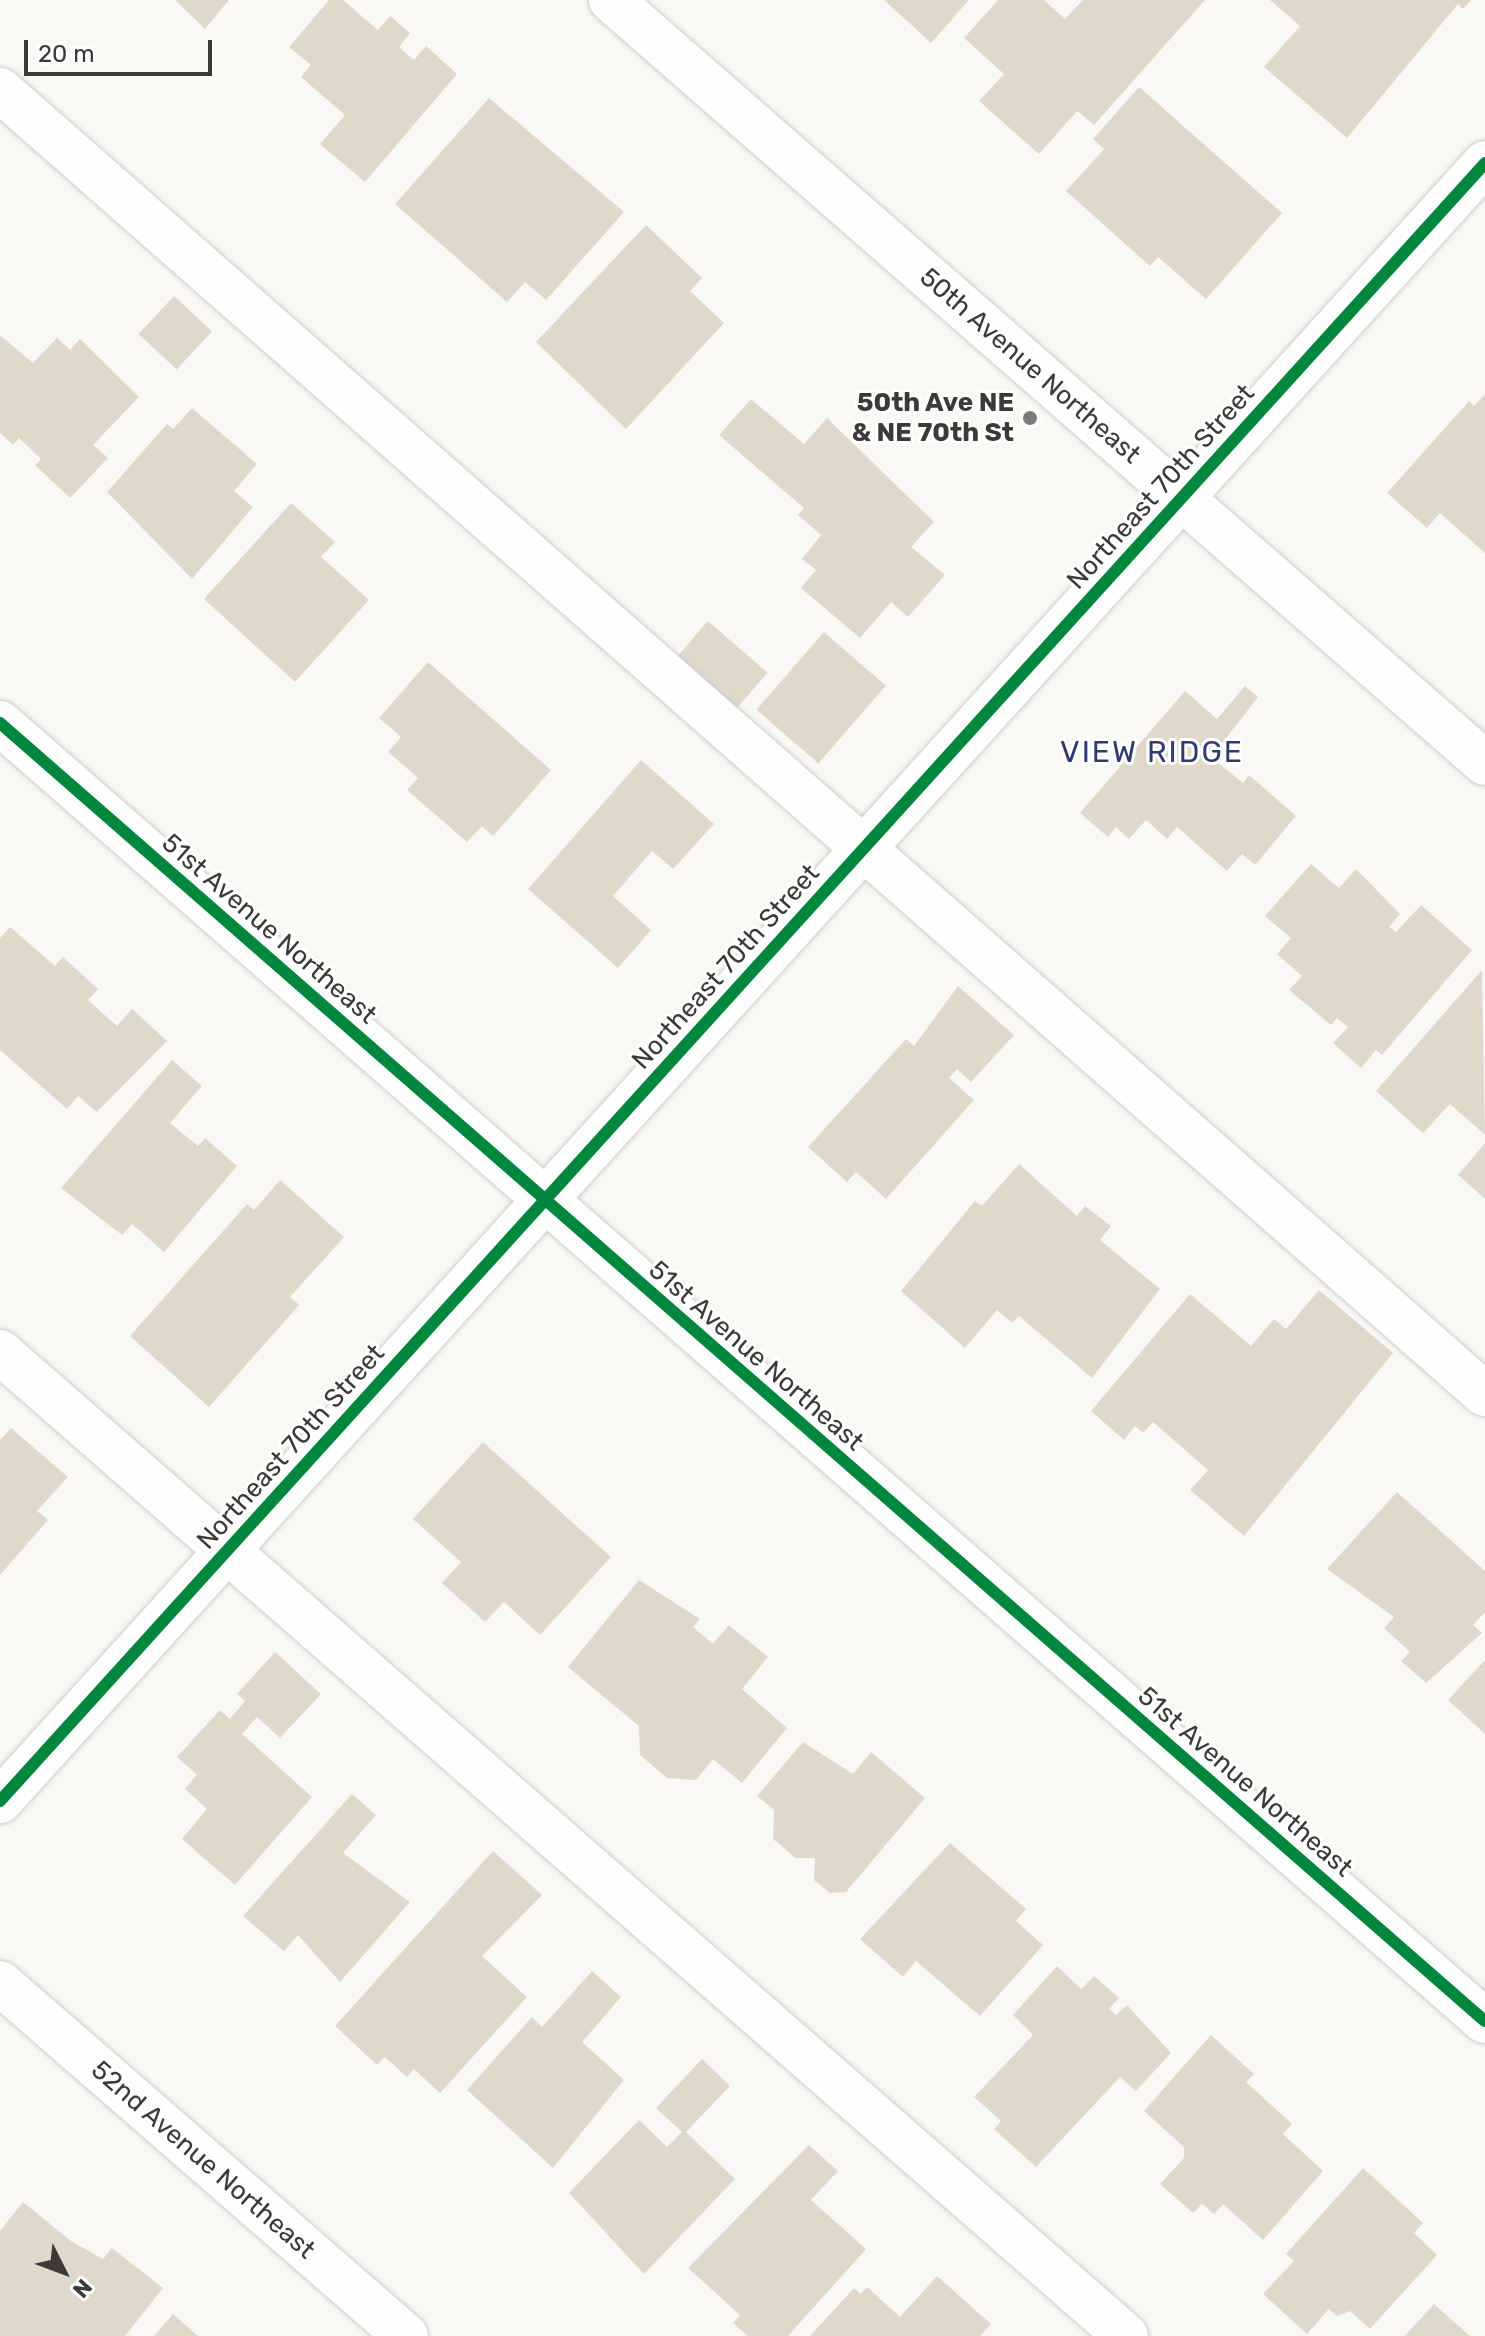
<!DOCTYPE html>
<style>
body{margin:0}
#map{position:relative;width:1485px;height:2336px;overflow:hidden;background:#faf8f5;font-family:Rubik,sans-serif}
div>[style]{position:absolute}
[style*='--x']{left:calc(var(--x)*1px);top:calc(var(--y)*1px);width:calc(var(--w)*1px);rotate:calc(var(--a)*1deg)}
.building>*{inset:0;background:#e1d8cc;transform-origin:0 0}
.roads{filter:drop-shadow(0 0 2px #d0cecc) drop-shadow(0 0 2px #d0cecc)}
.minor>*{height:44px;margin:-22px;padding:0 22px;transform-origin:22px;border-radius:22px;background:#fefefe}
.cycleway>*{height:12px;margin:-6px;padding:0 6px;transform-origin:6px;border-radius:6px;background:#00873e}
.dots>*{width:22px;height:22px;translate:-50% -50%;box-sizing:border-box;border:4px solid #fff;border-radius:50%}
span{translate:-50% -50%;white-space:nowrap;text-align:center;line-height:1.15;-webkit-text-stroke:6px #fff;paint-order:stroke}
.street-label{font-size:26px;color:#3c3a38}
.poi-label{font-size:26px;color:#3c3a38;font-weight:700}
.right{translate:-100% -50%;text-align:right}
.quarter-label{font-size:30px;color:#2f3973;letter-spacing:2px}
.north{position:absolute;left:24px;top:2232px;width:80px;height:80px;-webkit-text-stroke:6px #fff;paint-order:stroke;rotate:132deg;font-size:22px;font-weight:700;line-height:32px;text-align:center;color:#3c3a38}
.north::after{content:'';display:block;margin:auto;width:28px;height:36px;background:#3c3a38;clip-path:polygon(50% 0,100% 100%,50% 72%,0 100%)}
.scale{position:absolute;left:24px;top:40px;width:188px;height:36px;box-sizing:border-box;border:4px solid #3c3a38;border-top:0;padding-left:10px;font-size:24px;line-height:28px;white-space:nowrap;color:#3c3a38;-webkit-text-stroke:6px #fff;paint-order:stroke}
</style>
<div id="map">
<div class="building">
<div style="clip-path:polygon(175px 0,229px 0,205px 29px)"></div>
<div style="clip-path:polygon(329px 0,343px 0,378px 30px,390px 16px,410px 33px,399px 47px,414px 60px,426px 46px,457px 74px,365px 182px,320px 144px,345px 115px,301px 77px,311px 65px,289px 47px)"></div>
<div style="clip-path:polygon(884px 0,969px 0,931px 43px)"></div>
<div style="clip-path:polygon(998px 0,1044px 0,1065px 19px,1083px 0,1205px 0,1094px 125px,1077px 111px,1039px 154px,979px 101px,1004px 74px,964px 38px)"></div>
<div style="clip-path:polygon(1270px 0,1471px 0,1463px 9px,1458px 4px,1347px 138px,1264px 67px,1300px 26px)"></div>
<div style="clip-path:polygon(1139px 87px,1282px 213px,1206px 299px,1158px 257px,1150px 266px,1066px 191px,1104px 149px,1093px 139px)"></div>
<div style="clip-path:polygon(489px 98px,624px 212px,546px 300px,525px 282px,507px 302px,395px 204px)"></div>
<div style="clip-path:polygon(646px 225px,702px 278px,690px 291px,724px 323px,626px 429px,536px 342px)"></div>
<div style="left:174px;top:296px;width:52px;height:52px;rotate:43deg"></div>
<div style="clip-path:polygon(0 335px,33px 363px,57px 338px,70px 350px,80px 339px,139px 397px,93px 445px,108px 458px,70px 498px,35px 465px,41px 459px,19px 438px,13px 445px,0 433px)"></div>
<div style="clip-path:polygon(1485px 394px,1485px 553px,1440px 513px,1427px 528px,1387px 493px,1469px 401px,1474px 406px)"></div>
<div style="clip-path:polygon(751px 399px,804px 444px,827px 418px,934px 522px,911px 547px,945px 575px,908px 617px,891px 602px,860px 638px,801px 588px,816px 570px,802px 559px,821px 535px,798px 515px,804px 508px,719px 435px)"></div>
<div style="clip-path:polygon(192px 408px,257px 464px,234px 491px,253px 507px,192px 579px,107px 492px,167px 424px,173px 429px)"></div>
<div style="clip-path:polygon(291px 503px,335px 542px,321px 557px,369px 600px,295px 682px,204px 599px)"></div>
<div style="left:708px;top:621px;width:79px;height:50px;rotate:41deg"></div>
<div style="left:824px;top:632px;width:82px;height:103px;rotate:41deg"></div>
<div style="clip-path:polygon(428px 662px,551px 770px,493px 836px,482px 826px,467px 842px,407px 790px,418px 778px,388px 752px,401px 737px,379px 718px)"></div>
<div style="clip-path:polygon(1245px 686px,1258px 697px,1216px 751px,1206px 753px,1243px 783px,1249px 775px,1296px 816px,1255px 865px,1242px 854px,1227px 871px,1177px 827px,1167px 839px,1146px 820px,1129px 839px,1116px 827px,1108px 837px,1080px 813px,1185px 691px,1217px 719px)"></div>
<div style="clip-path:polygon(641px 760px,714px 824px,673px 869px,652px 851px,613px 896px,651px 930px,618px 968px,528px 889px)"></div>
<div style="clip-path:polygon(1311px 864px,1339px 888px,1356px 869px,1400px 914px,1389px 927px,1396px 932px,1421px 905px,1472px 950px,1382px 1055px,1376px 1050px,1361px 1068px,1333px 1043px,1348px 1027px,1337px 1018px,1331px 1025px,1289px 990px,1302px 976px,1277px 954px,1291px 938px,1265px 916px)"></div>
<div style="clip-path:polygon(10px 927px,55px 966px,63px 957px,98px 989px,88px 1000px,117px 1026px,132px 1009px,167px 1041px,97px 1112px,78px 1096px,67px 1109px,0 1050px,0 938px)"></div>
<div style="clip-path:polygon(1482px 970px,1485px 1135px,1450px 1104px,1423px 1133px,1376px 1091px)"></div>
<div style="clip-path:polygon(958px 986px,1014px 1035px,971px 1082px,957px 1069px,949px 1078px,974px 1100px,886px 1199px,856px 1172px,847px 1182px,808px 1147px,906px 1039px,914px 1046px)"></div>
<div style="clip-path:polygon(172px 1060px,202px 1086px,170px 1123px,198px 1146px,205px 1138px,237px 1166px,164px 1252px,132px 1224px,122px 1235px,61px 1188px)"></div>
<div style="clip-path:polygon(1485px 1143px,1485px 1199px,1458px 1175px)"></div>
<div style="clip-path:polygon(1019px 1164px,1077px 1216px,1085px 1206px,1111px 1226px,1100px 1240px,1160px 1289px,1092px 1378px,1019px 1316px,1012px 1323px,997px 1310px,965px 1348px,901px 1291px,975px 1201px,982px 1206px)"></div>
<div style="clip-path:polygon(280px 1180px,344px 1237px,290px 1297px,299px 1305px,209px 1407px,130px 1336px,247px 1204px,254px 1210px)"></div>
<div style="clip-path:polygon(1319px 1290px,1393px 1353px,1244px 1536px,1190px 1490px,1208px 1470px,1153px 1422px,1143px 1433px,1135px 1426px,1124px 1440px,1091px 1411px,1190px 1294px,1251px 1346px,1274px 1319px,1286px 1329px)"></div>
<div style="clip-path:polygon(11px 1428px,68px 1477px,37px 1511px,48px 1520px,0 1575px,0 1440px)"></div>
<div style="clip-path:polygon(483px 1442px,611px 1557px,540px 1635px,504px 1602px,485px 1622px,442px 1583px,461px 1562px,413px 1519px)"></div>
<div style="clip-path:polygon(1397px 1492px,1485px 1571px,1485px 1612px,1473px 1625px,1482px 1633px,1426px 1683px,1401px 1661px,1410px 1652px,1384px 1628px,1394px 1617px,1327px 1569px)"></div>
<div style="clip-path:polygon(639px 1580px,700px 1619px,693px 1627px,713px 1644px,729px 1625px,768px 1657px,742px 1689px,787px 1728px,742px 1783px,713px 1759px,696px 1780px,667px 1778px,640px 1755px,639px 1726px,568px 1667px)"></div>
<div style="clip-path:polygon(275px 1652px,321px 1694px,280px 1738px,257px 1717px,242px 1734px,312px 1797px,235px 1885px,182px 1839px,207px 1809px,185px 1789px,197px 1775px,177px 1757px,220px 1710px,230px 1719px,245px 1701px,237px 1694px)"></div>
<div style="clip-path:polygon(1485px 1660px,1485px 1734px,1448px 1700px)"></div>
<div style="clip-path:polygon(803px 1742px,853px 1774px,871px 1752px,925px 1798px,846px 1892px,830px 1893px,814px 1880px,815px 1858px,796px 1858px,773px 1839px,774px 1810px,757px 1796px)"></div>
<div style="clip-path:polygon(352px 1794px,376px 1815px,343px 1853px,410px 1902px,340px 1982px,298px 1935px,284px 1951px,243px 1916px)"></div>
<div style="clip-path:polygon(950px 1843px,1026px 1909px,1016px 1921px,1043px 1945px,980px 2016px,916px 1961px,903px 1977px,860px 1939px)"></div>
<div style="clip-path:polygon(493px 1851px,542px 1895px,482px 1956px,527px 1997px,440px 2093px,414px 2069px,407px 2077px,385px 2057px,377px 2065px,335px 2026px)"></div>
<div style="clip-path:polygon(1057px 1966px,1081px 1989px,1094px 1976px,1119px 1998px,1109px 2009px,1116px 2015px,1127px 2005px,1171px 2053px,1136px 2091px,1120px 2077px,1036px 2167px,994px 2129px,1001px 2121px,974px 2097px,1033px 2035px,1013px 2015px)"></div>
<div style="clip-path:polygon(592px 1971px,621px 1997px,582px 2042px,624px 2080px,553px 2168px,467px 2090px,532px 2017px,542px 2027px)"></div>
<div style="clip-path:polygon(1211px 2035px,1254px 2074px,1246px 2082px,1292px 2124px,1283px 2134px,1323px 2171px,1263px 2240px,1223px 2204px,1214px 2214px,1202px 2204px,1193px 2213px,1160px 2184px,1184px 2158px,1184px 2147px,1144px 2111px)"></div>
<div style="clip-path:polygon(702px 2059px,730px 2086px,686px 2132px,735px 2179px,644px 2274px,569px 2193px,639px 2120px,667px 2147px,682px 2132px,656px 2108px)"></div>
<div style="clip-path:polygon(809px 2145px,838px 2171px,811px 2200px,866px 2249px,788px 2336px,748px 2336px,733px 2323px,740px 2315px,688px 2268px)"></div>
<div style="clip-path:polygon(1363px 2168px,1423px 2223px,1414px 2233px,1437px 2255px,1370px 2329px,1350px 2311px,1337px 2316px,1329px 2309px,1307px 2334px,1263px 2294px,1294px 2261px,1286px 2254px)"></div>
<div style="clip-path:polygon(23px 2202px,71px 2241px,103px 2259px,112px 2248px,163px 2288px,125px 2336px,0 2336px,0 2231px)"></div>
<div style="clip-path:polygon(937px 2276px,991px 2324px,980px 2336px,810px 2336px,854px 2288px,861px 2294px,867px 2287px,900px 2317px)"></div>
<div style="clip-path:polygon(1434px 2304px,1470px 2336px,1405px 2336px)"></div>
<div style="clip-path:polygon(173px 2314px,198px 2336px,154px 2336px)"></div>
</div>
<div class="roads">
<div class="minor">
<div style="--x:611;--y:0;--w:1160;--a:41.12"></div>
<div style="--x:0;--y:90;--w:1976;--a:41.29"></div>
<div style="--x:0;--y:723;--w:1972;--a:41.16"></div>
<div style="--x:0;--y:1352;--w:1495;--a:41.15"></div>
<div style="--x:0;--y:1801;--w:2211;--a:-47.8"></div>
<div style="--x:0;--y:1983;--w:538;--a:41.01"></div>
</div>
</div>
<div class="cycleway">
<div style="--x:0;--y:723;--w:1972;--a:41.16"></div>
<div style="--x:0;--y:1801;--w:2211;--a:-47.8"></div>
</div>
<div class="dots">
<div style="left:1030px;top:418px;background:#7e7c7a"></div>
</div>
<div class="street-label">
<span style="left:1030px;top:366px;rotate:41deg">50th Avenue Northeast</span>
<span style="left:1161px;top:487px;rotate:-48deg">Northeast 70th Street</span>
<span style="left:269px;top:929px;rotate:41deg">51st Avenue Northeast</span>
<span style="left:726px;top:967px;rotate:-48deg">Northeast 70th Street</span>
<span style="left:756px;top:1356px;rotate:41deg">51st Avenue Northeast</span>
<span style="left:291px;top:1447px;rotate:-48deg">Northeast 70th Street</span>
<span style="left:1245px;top:1782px;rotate:41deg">51st Avenue Northeast</span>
<span style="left:203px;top:2160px;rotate:41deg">52nd Avenue Northeast</span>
</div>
<div class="poi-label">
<span class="right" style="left:1014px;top:418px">50th Ave NE<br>&amp; NE 70th St</span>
</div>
<div class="quarter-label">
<span style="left:1152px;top:752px">VIEW RIDGE</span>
</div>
<div class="north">N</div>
<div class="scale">20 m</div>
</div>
